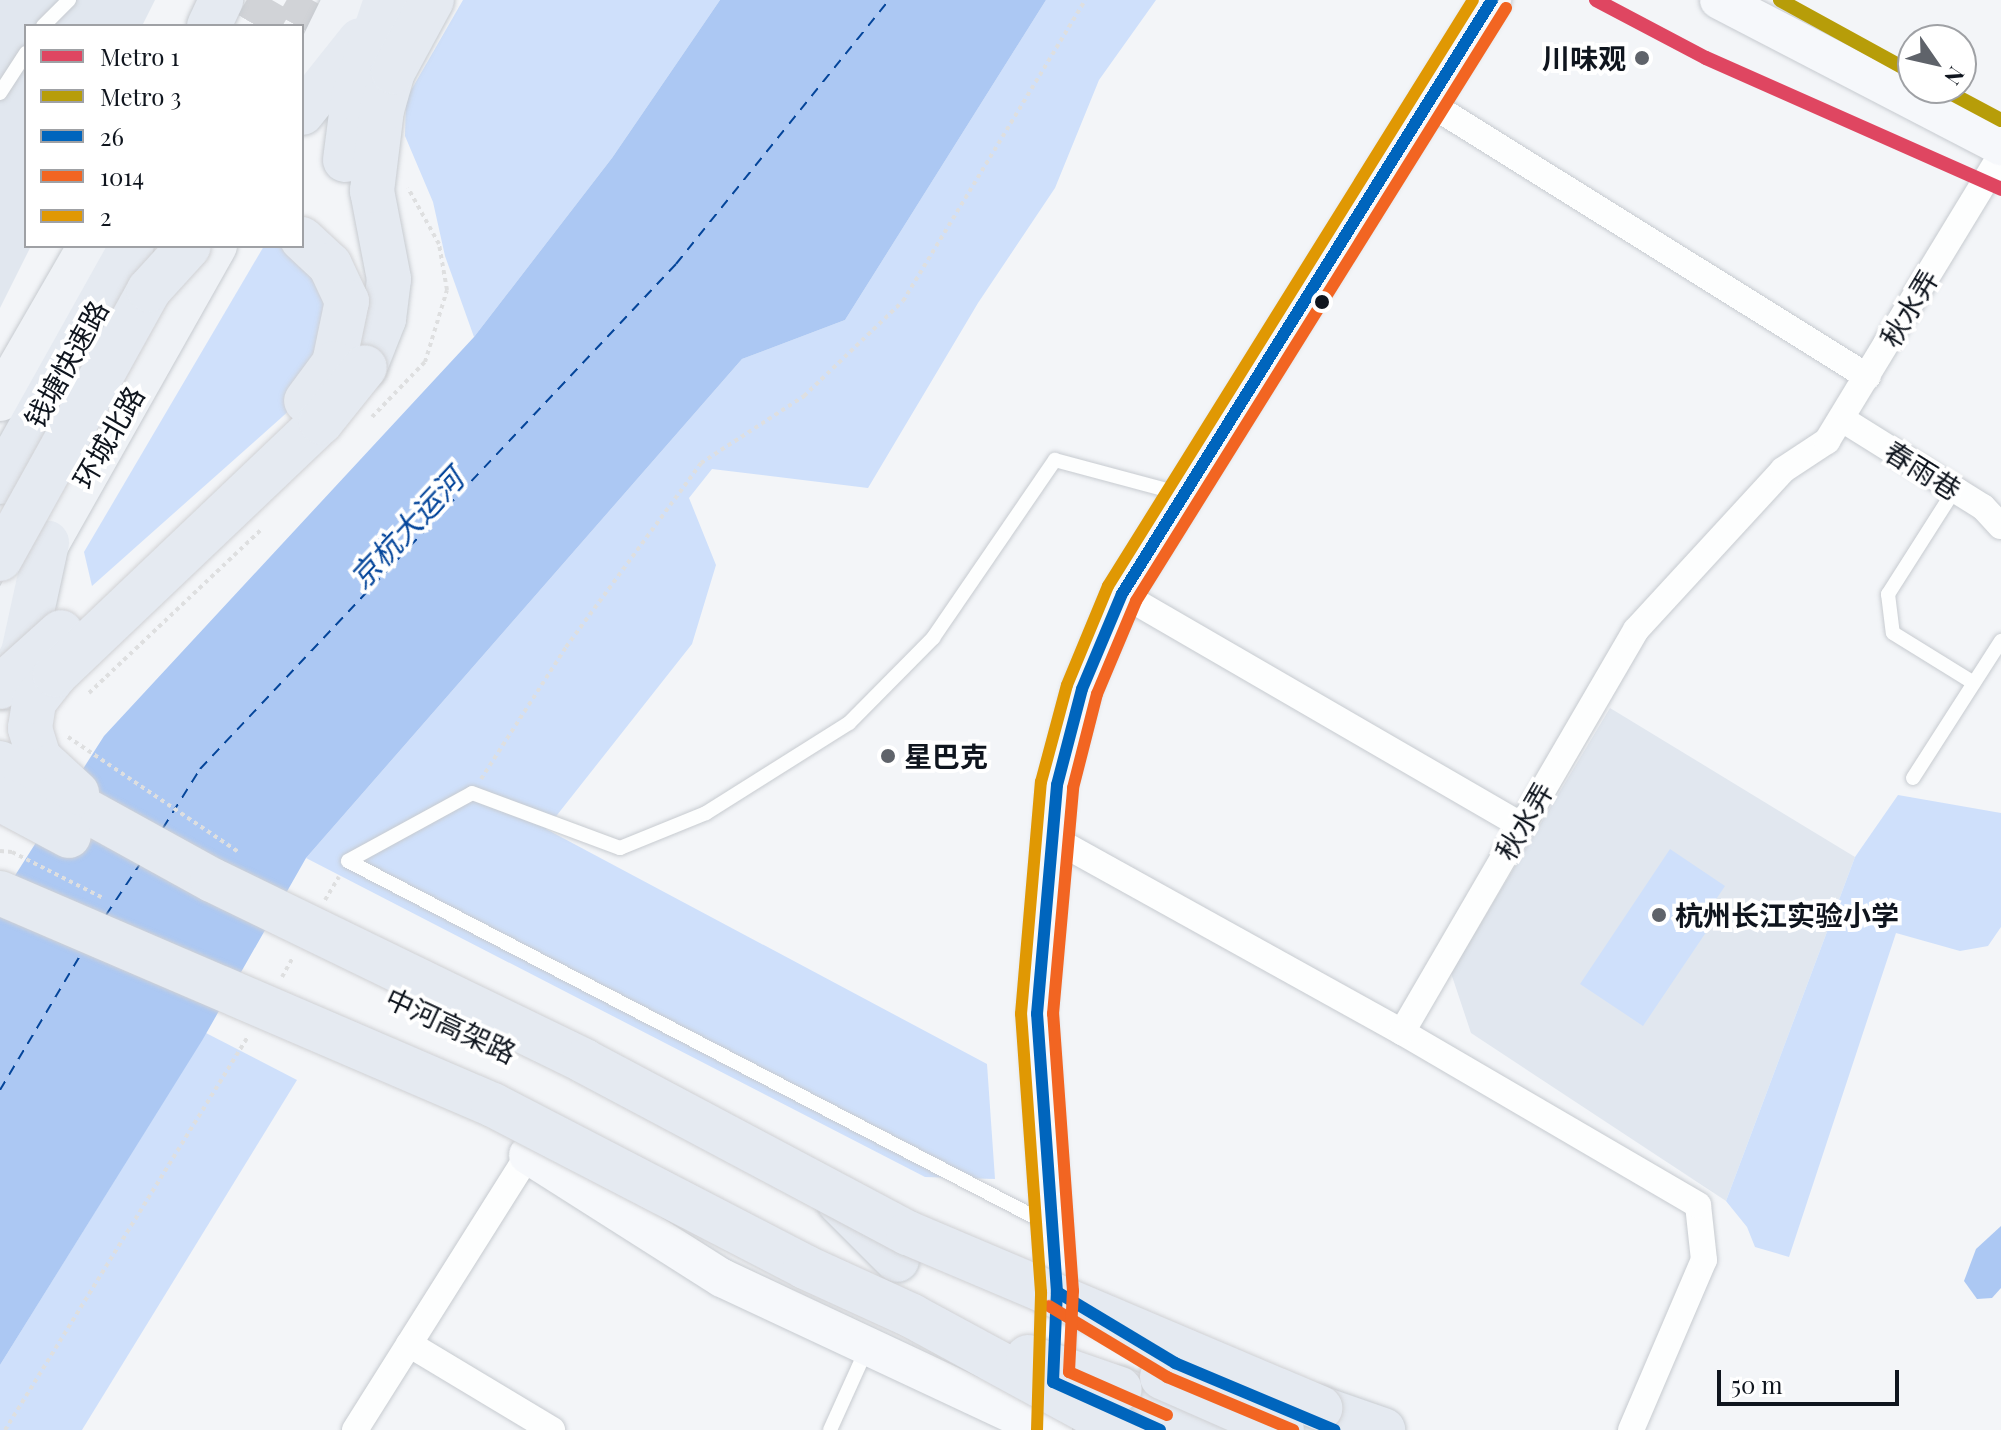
<!DOCTYPE html>
<meta charset="utf-8">
<style>
body{margin:0}
#map{position:relative;width:2001px;height:1430px;overflow:hidden;background:#f3f5f8;font-family:"Playfair Display","Noto Sans SC",serif}
div>[style]{position:absolute}
[style*='--x']{left:calc(var(--x)*1px);top:calc(var(--y)*1px);width:calc(var(--w)*1px);rotate:calc(var(--a)*1deg)}
.built>*{inset:0;background:#e1e7ef}
.green>*{inset:0;background:#cfe0fb}
.water>*{inset:0;background:#acc8f3}
.ferry>*{height:2px;margin-top:-1px;transform-origin:0;background:repeating-linear-gradient(90deg,#04459a 0 10px,transparent 0 18px)}
.highway-tunnel>*{height:44px;margin-top:-22px;transform-origin:0;background:repeating-linear-gradient(90deg,#d1d3d7 0 44px,transparent 0 66px)}
.path>*{height:4px;margin-top:-2px;transform-origin:0;background:repeating-linear-gradient(90deg,#dedfe0 0 4px,transparent 0 8px)}
.roads{filter:drop-shadow(0 0 2px #c7cbd0) drop-shadow(0 0 2px #c7cbd0)}
.lane>*{height:14px;margin:-7px;padding:0 7px;transform-origin:7px;border-radius:7px;background:#fdfefe}
.street>*{height:26px;margin:-13px;padding:0 13px;transform-origin:13px;border-radius:13px;background:#fdfefe}
.secondary>*{height:38px;margin:-19px;padding:0 19px;transform-origin:19px;border-radius:19px;background:#f6f8fb}
.primary>*{height:42px;margin:-21px;padding:0 21px;transform-origin:21px;border-radius:21px;background:#eff2f6}
.highway>*{height:44px;margin:-22px;padding:0 22px;transform-origin:22px;border-radius:22px;background:#e5eaf1}
.path-bridge>*{height:4px;margin-top:-2px;transform-origin:0;background:repeating-linear-gradient(90deg,#dedfe0 0 4px,transparent 0 8px)}
.bridges{filter:drop-shadow(0 0 2px #d0d1d4) drop-shadow(0 0 2px #d0d1d4)}
.highway-bridge>*{height:44px;margin:-22px;padding:0 22px;transform-origin:22px;border-radius:22px;background:#e5eaf1}
.bus-1>*{height:12px;margin:-6px;padding:0 6px;transform-origin:6px;border-radius:6px;background:#0065bd}
.bus-2>*{height:12px;margin:-6px;padding:0 6px;transform-origin:6px;border-radius:6px;background:#f26522}
.bus-3>*{height:12px;margin:-6px;padding:0 6px;transform-origin:6px;border-radius:6px;background:#e09803}
.metro-1>*{height:14px;margin:-7px;padding:0 7px;transform-origin:7px;border-radius:7px;background:#df4661}
.metro-2>*{height:14px;margin:-7px;padding:0 7px;transform-origin:7px;border-radius:7px;background:#b79d09}
.dots>*{width:22px;height:22px;translate:-50% -50%;box-sizing:border-box;border:4px solid #fff;border-radius:50%}
span{translate:-50% -50%;white-space:nowrap;text-align:center;line-height:1.15;-webkit-text-stroke:8px #fff;paint-order:stroke}
.poi-label{font-size:28px;color:#0f151e;font-weight:700}
.right{translate:-100% -50%;text-align:right}
.left{translate:0 -50%;text-align:left}
.street-label{font-size:28px;color:#0f151e}
.water-label{font-size:30px;color:#04459a;font-style:italic}
.legend{position:absolute;left:24px;top:24px;width:280px;height:224px;box-sizing:border-box;background:#fff;border:2px solid #9fa1a5;margin:0;padding:10px 14px;list-style:none;font-size:24px;color:#0f151e}
.legend li{display:flex;align-items:center;gap:16px;height:40px}
.legend b{width:40px;border:2px solid #9fa1a5}
.north{position:absolute;left:1897px;top:24px;width:80px;height:80px;box-sizing:border-box;background:#fff;border:2px solid #9fa1a5;border-radius:50%;rotate:124deg;font-size:22px;font-weight:700;line-height:32px;text-align:center;color:#0f151e}
.north::after{content:'';display:block;margin:auto;width:28px;height:36px;background:#5f636a;clip-path:polygon(50% 0,100% 100%,50% 72%,0 100%)}
.scale{position:absolute;left:1717px;top:1370px;width:182px;height:36px;box-sizing:border-box;border:4px solid #0f151e;border-top:0;padding-left:10px;font-size:24px;line-height:28px;white-space:nowrap;color:#0f151e;-webkit-text-stroke:6px #fff;paint-order:stroke}
</style>
<div id="map">
<div class="built">
<div style="clip-path:polygon(0 0,155px 0,142px 26px,26px 26px,26px 246px,31px 246px,0 308px)"></div>
<div style="clip-path:polygon(1610px 708px,1855px 857px,1726px 1201px,1471px 1033px,1451px 973px)"></div>
</div>
<div class="green">
<div style="clip-path:polygon(463px 0,720px 0,612px 158px,474px 337px,445px 256px,433px 202px,405px 136px,406px 99px)"></div>
<div style="clip-path:polygon(1046px 0,1156px 0,1099px 80px,1055px 188px,978px 303px,868px 488px,712px 469px,689px 498px,716px 565px,692px 644px,546px 829px,987px 1064px,995px 1179px,925px 1177px,306px 858px,742px 359px,845px 320px)"></div>
<div style="clip-path:polygon(264px 246px,302px 246px,346px 280px,291px 409px,92px 586px,84px 552px)"></div>
<div style="clip-path:polygon(1898px 795px,2001px 813px,2001px 927px,1988px 946px,1960px 951px,1896px 933px,1789px 1257px,1755px 1247px,1747px 1227px,1726px 1201px,1855px 857px)"></div>
<div style="clip-path:polygon(1670px 849px,1725px 886px,1715px 901px,1723px 907px,1643px 1026px,1580px 984px)"></div>
<div style="clip-path:polygon(206px 1033px,297px 1080px,82px 1430px,0 1430px,0 1365px)"></div>
</div>
<div class="water">
<div style="clip-path:polygon(720px 0,1046px 0,845px 320px,742px 359px,306px 858px,203px 1039px,0 1365px,0 899px,104px 736px,474px 337px,612px 158px)"></div>
<div style="clip-path:polygon(2001px 1226px,2001px 1288px,1992px 1298px,1977px 1299px,1964px 1281px,1976px 1249px)"></div>
</div>
<div class="ferry">
<div style="--x:163;--y:828;--w:70;--a:-57.9"></div>
<div style="--x:200;--y:769;--w:694;--a:-46.69"></div>
<div style="--x:676;--y:264;--w:339;--a:-51.1"></div>
<div style="--x:106;--y:915;--w:61;--a:-56.3"></div>
<div style="--x:0;--y:1090;--w:162;--a:-59.2"></div>
</div>
<div class="highway-tunnel">
<div style="--x:257;--y:26;--w:30;--a:-60"></div>
<div style="--x:297;--y:26;--w:30;--a:-60"></div>
</div>
<div class="path">
<div style="--x:372;--y:417;--w:76;--a:-46.1"></div>
<div style="--x:425;--y:362;--w:75;--a:-73"></div>
<div style="--x:447;--y:290;--w:47;--a:-99.9"></div>
<div style="--x:439;--y:244;--w:64;--a:-119"></div>
<div style="--x:89;--y:693;--w:238;--a:-43.5"></div>
<div style="--x:481;--y:779;--w:157;--a:-57.2"></div>
<div style="--x:566;--y:647;--w:228;--a:-53.7"></div>
<div style="--x:701;--y:463;--w:123;--a:-33"></div>
<div style="--x:804;--y:396;--w:137;--a:-43.8"></div>
<div style="--x:903;--y:301;--w:352;--a:-58.8"></div>
<div style="--x:0;--y:851;--w:12;--a:5"></div>
<div style="--x:325;--y:900;--w:27;--a:-59"></div>
<div style="--x:282;--y:977;--w:23;--a:-61"></div>
<div style="--x:5;--y:1430;--w:462;--a:-58.3"></div>
</div>
<div class="roads">
<div class="lane">
<div style="--x:43;--y:26;--w:37;--a:-45"></div>
<div style="--x:0;--y:93;--w:48;--a:-57"></div>
<div style="--x:1955;--y:489;--w:125;--a:122.5"></div>
<div style="--x:1888;--y:594;--w:39;--a:83"></div>
<div style="--x:1893;--y:633;--w:95;--a:31.7"></div>
<div style="--x:1913;--y:778;--w:163;--a:-57.3"></div>
<div style="--x:1046;--y:1223;--w:786;--a:-152.59"></div>
<div style="--x:348;--y:861;--w:141;--a:-28.7"></div>
<div style="--x:472;--y:793;--w:158;--a:20.4"></div>
<div style="--x:620;--y:848;--w:93;--a:-22.1"></div>
<div style="--x:706;--y:813;--w:169;--a:-32.2"></div>
<div style="--x:849;--y:723;--w:120;--a:-45.3"></div>
<div style="--x:933;--y:638;--w:216;--a:-55.6"></div>
<div style="--x:1055;--y:460;--w:131;--a:15"></div>
<div style="--x:830;--y:1430;--w:92;--a:-65.7"></div>
</div>
<div class="street">
<div style="--x:1429;--y:103;--w:517;--a:31.97"></div>
<div style="--x:1842;--y:419;--w:166;--a:32"></div>
<div style="--x:1983;--y:507;--w:26;--a:47"></div>
<div style="--x:1122;--y:594;--w:461;--a:30.1"></div>
<div style="--x:1054;--y:839;--w:398;--a:29"></div>
<div style="--x:409;--y:1344;--w:167;--a:31"></div>
<div style="--x:355;--y:1430;--w:325;--a:-57.8"></div>
<div style="--x:1631;--y:1430;--w:185;--a:-66.8"></div>
<div style="--x:1704;--y:1260;--w:55;--a:-96.2"></div>
<div style="--x:1698;--y:1205;--w:343;--a:-149.7"></div>
<div style="--x:1402;--y:1032;--w:465;--a:-59.8"></div>
<div style="--x:1636;--y:630;--w:217;--a:-47.4"></div>
<div style="--x:1783;--y:470;--w:53;--a:-33.4"></div>
<div style="--x:1827;--y:441;--w:335;--a:-58.7"></div>
</div>
<div class="secondary">
<div style="--x:1719;--y:0;--w:318;--a:27.4"></div>
<div style="--x:528;--y:1155;--w:230;--a:32.4"></div>
<div style="--x:722;--y:1278;--w:358;--a:25.1"></div>
<div style="--x:1053;--y:1430;--w:138;--a:-88.3"></div>
<div style="--x:1057;--y:1292;--w:279;--a:-94.1"></div>
<div style="--x:1037;--y:1014;--w:230;--a:-85"></div>
<div style="--x:1057;--y:785;--w:99;--a:-75.4"></div>
<div style="--x:1082;--y:689;--w:103;--a:-67.2"></div>
<div style="--x:1122;--y:594;--w:700;--a:-58.08"></div>
</div>
<div class="primary">
<div style="--x:302;--y:86;--w:96;--a:-64"></div>
<div style="--x:0;--y:400;--w:178;--a:-60"></div>
<div style="--x:0;--y:629;--w:440;--a:-60.6"></div>
</div>
<div class="highway">
<div style="--x:209;--y:26;--w:29;--a:-65"></div>
<div style="--x:302;--y:113;--w:93;--a:-51.5"></div>
<div style="--x:345;--y:160;--w:63;--a:-82.6"></div>
<div style="--x:353;--y:98;--w:103;--a:-71.4"></div>
<div style="--x:365;--y:367;--w:52;--a:-68.4"></div>
<div style="--x:384;--y:319;--w:40;--a:-82.9"></div>
<div style="--x:389;--y:279;--w:90;--a:-100.9"></div>
<div style="--x:372;--y:191;--w:82;--a:-83"></div>
<div style="--x:382;--y:110;--w:40;--a:-74"></div>
<div style="--x:393;--y:72;--w:82;--a:-61.6"></div>
<div style="--x:0;--y:482;--w:270;--a:-60.8"></div>
<div style="--x:5;--y:687;--w:38;--a:-62"></div>
<div style="--x:23;--y:653;--w:113;--a:-77.7"></div>
<div style="--x:839;--y:1202;--w:82;--a:45"></div>
<div style="--x:1120;--y:1389;--w:103;--a:23.6"></div>
<div style="--x:1320;--y:1408;--w:67;--a:19.2"></div>
</div>
</div>
<div class="path-bridge">
<div style="--x:68;--y:737;--w:207;--a:34"></div>
<div style="--x:12;--y:852;--w:102;--a:26.8"></div>
</div>
<div class="bridges">
<div class="highway-bridge">
<div style="--x:302;--y:239;--w:38;--a:43"></div>
<div style="--x:330;--y:265;--w:40;--a:65"></div>
<div style="--x:347;--y:301;--w:63;--a:101.8"></div>
<div style="--x:334;--y:363;--w:47;--a:126.4"></div>
<div style="--x:0;--y:559;--w:308;--a:-61"></div>
<div style="--x:149;--y:290;--w:59;--a:-47.7"></div>
<div style="--x:0;--y:687;--w:82;--a:-42"></div>
<div style="--x:0;--y:763;--w:242;--a:28.9"></div>
<div style="--x:212;--y:880;--w:414;--a:25.9"></div>
<div style="--x:584;--y:1061;--w:367;--a:28"></div>
<div style="--x:908;--y:1233;--w:448;--a:23"></div>
<div style="--x:77;--y:793;--w:52;--a:-137.4"></div>
<div style="--x:39;--y:758;--w:31;--a:-107"></div>
<div style="--x:30;--y:728;--w:26;--a:-81"></div>
<div style="--x:34;--y:702;--w:34;--a:-52"></div>
<div style="--x:55;--y:675;--w:367;--a:-43.6"></div>
<div style="--x:321;--y:422;--w:70;--a:-51.3"></div>
<div style="--x:0;--y:799;--w:78;--a:28.2"></div>
<div style="--x:0;--y:893;--w:537;--a:23.27"></div>
<div style="--x:493;--y:1105;--w:352;--a:27.4"></div>
<div style="--x:805;--y:1267;--w:118;--a:24.6"></div>
<div style="--x:912;--y:1316;--w:239;--a:28.5"></div>
<div style="--x:1028;--y:1357;--w:97;--a:19.2"></div>
<div style="--x:1162;--y:1377;--w:131;--a:23.8"></div>
</div>
</div>
<div class="bus-1">
<div style="--x:1057;--y:1292;--w:138;--a:31"></div>
<div style="--x:1175;--y:1363;--w:173;--a:22.8"></div>
<div style="--x:1160;--y:1430;--w:117;--a:-155.8"></div>
<div style="--x:1053;--y:1382;--w:90;--a:-87.5"></div>
<div style="--x:1057;--y:1292;--w:279;--a:-94.1"></div>
<div style="--x:1037;--y:1014;--w:230;--a:-85"></div>
<div style="--x:1057;--y:785;--w:99;--a:-75.4"></div>
<div style="--x:1082;--y:689;--w:103;--a:-67.2"></div>
<div style="--x:1122;--y:594;--w:700;--a:-58.08"></div>
</div>
<div class="bus-2">
<div style="--x:1049;--y:1306;--w:138;--a:31"></div>
<div style="--x:1167;--y:1377;--w:137;--a:22.8"></div>
<div style="--x:1167;--y:1415;--w:107;--a:-156.3"></div>
<div style="--x:1069;--y:1372;--w:81;--a:-87.2"></div>
<div style="--x:1073;--y:1291;--w:278;--a:-94.1"></div>
<div style="--x:1053;--y:1014;--w:227;--a:-84.9"></div>
<div style="--x:1073;--y:788;--w:97;--a:-75.7"></div>
<div style="--x:1097;--y:694;--w:101;--a:-67.2"></div>
<div style="--x:1136;--y:601;--w:699;--a:-58.04"></div>
</div>
<div class="bus-3">
<div style="--x:1037;--y:1430;--w:138;--a:-88.3"></div>
<div style="--x:1041;--y:1292;--w:279;--a:-94.1"></div>
<div style="--x:1021;--y:1014;--w:233;--a:-85.1"></div>
<div style="--x:1041;--y:782;--w:100;--a:-75"></div>
<div style="--x:1067;--y:685;--w:107;--a:-67.5"></div>
<div style="--x:1108;--y:586;--w:690;--a:-58.08"></div>
</div>
<div class="metro-1">
<div style="--x:1596;--y:0;--w:124;--a:27.8"></div>
<div style="--x:1706;--y:58;--w:323;--a:23.9"></div>
</div>
<div class="metro-2">
<div style="--x:1780;--y:0;--w:152;--a:28.8"></div>
<div style="--x:1941;--y:88;--w:68;--a:28.1"></div>
</div>
<div class="dots">
<div style="left:1642px;top:58px;background:#5f636a"></div>
<div style="left:1322px;top:302px;background:#0f151e"></div>
<div style="left:888px;top:756px;background:#5f636a"></div>
<div style="left:1659px;top:915px;background:#5f636a"></div>
</div>
<div class="poi-label">
<span class="right" style="left:1626px;top:58px">川味观</span>
<span class="left" style="left:904px;top:756px">星巴克</span>
<span class="left" style="left:1675px;top:915px">杭州长江实验小学</span>
</div>
<div class="street-label">
<span style="left:1909px;top:308px;rotate:-59deg">秋水弄</span>
<span style="left:66px;top:364px;rotate:-61deg">钱塘快速路</span>
<span style="left:108px;top:437px;rotate:-60deg">环城北路</span>
<span style="left:1923px;top:470px;rotate:32deg">春雨巷</span>
<span style="left:1524px;top:821px;rotate:-60deg">秋水弄</span>
<span style="left:451px;top:1025px;rotate:25deg">中河高架路</span>
</div>
<div class="water-label">
<span style="left:406px;top:528px;rotate:-47deg">京杭大运河</span>
</div>
<ul class="legend">
<li><b style="height:10px;background:#df4661"></b>Metro 1</li>
<li><b style="height:10px;background:#b79d09"></b>Metro 3</li>
<li><b style="height:10px;background:#0065bd"></b>26</li>
<li><b style="height:10px;background:#f26522"></b>1014</li>
<li><b style="height:10px;background:#e09803"></b>2</li>
</ul>
<div class="north">N</div>
<div class="scale">50 m</div>
</div>
